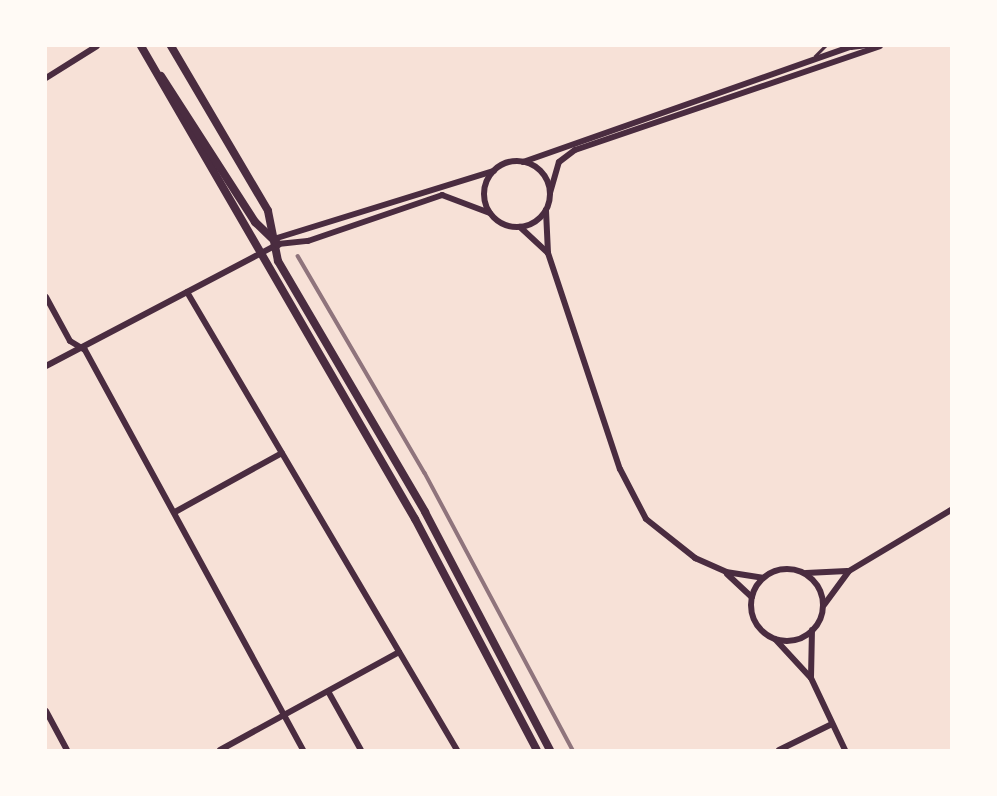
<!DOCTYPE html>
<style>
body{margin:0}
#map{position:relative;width:997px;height:796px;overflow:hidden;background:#f7e1d7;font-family:Mulish,sans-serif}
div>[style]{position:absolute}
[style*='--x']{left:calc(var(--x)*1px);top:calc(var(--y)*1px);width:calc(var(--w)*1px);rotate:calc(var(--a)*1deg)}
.service>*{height:2.5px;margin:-1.25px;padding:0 1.25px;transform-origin:1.25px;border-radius:1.25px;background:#4a2c40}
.minor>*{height:6px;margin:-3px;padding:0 3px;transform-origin:3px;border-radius:3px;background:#4a2c40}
.minor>.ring{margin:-3px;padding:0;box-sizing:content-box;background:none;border:6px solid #4a2c40;border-radius:50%}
.secondary>*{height:8px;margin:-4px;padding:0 4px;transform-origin:4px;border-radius:4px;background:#4a2c40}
.rail>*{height:3.5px;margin:-1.75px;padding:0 1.75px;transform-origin:1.75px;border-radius:1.75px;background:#8f747c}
span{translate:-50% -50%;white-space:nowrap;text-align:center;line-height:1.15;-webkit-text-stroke:7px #fffaf5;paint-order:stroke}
.frame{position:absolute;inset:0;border:47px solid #fffaf5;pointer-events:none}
</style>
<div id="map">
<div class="service">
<div style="--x:851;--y:48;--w:16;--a:-7"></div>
<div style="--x:815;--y:56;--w:14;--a:-45"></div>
</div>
<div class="minor">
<div style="--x:46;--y:78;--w:60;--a:-32.1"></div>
<div class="ring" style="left:484px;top:161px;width:60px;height:60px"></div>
<div style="--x:523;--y:162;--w:349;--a:-19.4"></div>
<div style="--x:550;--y:193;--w:32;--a:-74"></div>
<div style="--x:559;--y:162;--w:20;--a:-37"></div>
<div style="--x:575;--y:150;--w:322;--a:-18.8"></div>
<div style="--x:520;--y:227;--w:38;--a:43"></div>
<div style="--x:548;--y:253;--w:43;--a:-92.7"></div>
<div style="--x:277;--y:238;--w:227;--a:-17.2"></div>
<div style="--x:548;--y:253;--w:228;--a:71.6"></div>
<div style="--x:620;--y:469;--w:56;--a:62.5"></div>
<div style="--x:646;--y:519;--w:63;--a:38.5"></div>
<div style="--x:695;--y:558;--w:34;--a:24"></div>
<div style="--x:726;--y:572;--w:37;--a:9"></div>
<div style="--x:187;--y:292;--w:532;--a:59.48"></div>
<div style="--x:46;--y:297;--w:50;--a:61.4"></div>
<div style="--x:70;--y:341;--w:17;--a:31"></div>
<div style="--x:85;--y:350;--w:456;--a:61.4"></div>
<div style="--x:46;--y:366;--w:262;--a:-27.7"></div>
<div style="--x:278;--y:244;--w:30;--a:-6"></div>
<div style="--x:308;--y:241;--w:142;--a:-18.9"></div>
<div style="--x:442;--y:195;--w:51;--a:20.6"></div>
<div style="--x:175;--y:512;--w:122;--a:-28.9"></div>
<div class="ring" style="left:751px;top:569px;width:66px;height:66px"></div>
<div style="--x:806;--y:573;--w:41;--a:-2.8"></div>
<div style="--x:727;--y:574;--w:34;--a:43"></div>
<div style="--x:824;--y:605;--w:42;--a:-53.7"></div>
<div style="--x:849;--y:571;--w:119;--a:-30.9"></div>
<div style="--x:775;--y:639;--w:53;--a:47.3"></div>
<div style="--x:811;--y:678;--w:80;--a:64.7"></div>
<div style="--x:811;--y:677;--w:47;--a:-88.8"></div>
<div style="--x:329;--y:693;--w:65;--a:60.7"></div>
<div style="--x:46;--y:711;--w:44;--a:61.7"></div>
<div style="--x:220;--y:750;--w:204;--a:-28.7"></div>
<div style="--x:779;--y:750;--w:59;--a:-26.1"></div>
</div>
<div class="secondary">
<div style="--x:141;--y:46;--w:547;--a:59.92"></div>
<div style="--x:415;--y:519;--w:261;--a:62.2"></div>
<div style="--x:171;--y:46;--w:191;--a:59.5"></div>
<div style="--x:268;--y:211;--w:51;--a:78.7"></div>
<div style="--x:278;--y:261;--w:291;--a:59.6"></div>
<div style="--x:425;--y:512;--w:269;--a:62.3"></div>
<div style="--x:161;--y:76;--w:174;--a:57.2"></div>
<div style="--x:255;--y:222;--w:32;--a:44"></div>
</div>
<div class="rail">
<div style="--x:298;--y:256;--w:251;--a:59.7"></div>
<div style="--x:425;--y:473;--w:314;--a:61.9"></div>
</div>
<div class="frame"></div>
</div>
